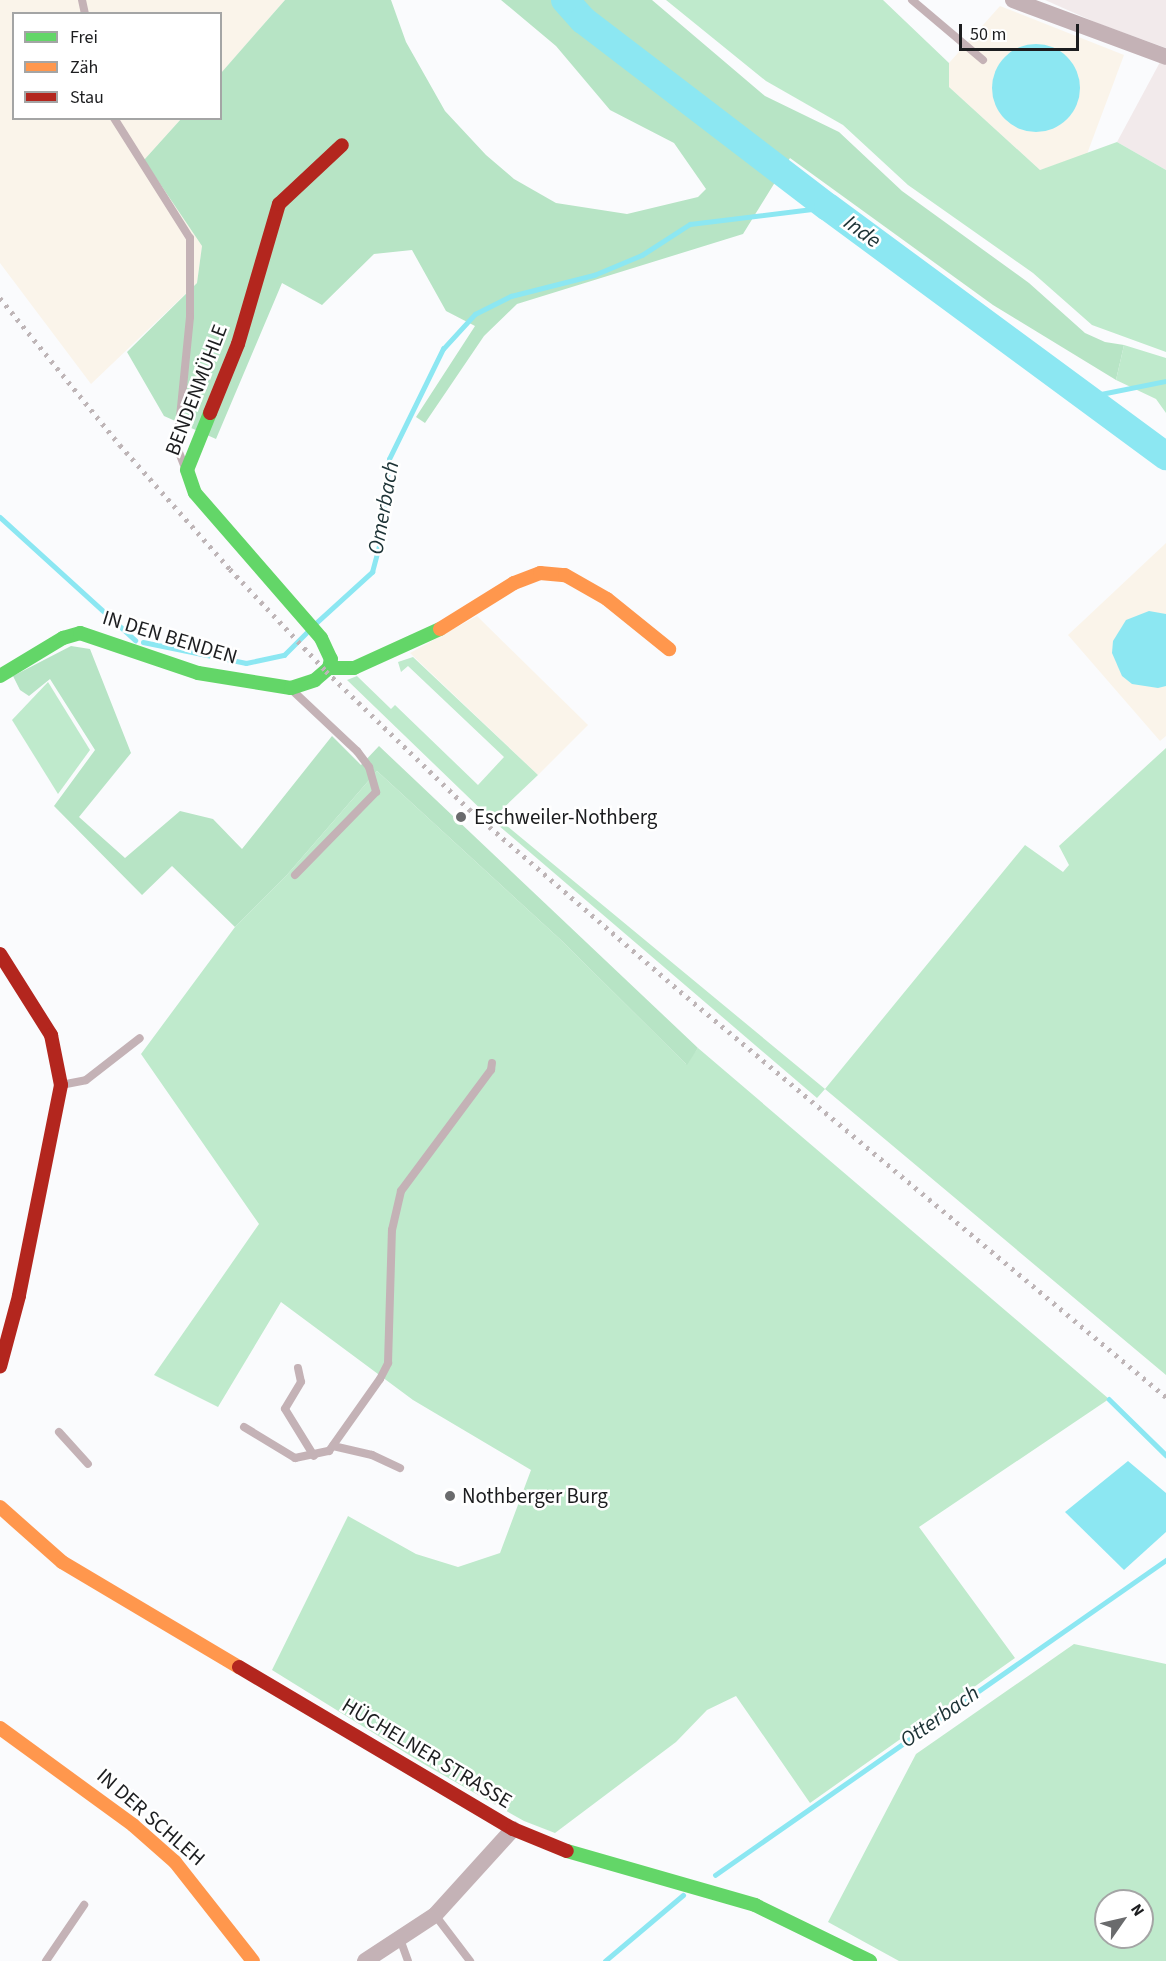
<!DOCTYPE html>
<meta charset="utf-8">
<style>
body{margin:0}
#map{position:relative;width:1166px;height:1961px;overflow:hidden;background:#fafbfd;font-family:"Source Sans 3",sans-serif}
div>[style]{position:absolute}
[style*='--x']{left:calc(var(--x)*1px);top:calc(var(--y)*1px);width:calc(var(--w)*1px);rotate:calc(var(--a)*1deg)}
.commercial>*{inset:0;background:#f2eaeb}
.industrial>*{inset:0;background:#faf4ea}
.green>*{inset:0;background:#bfeacc}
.forest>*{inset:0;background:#b7e4c5}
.water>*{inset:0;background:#8ce7f2}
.round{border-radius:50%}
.stream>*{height:4.5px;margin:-2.25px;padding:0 2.25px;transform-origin:2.25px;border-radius:2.25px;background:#8ce7f2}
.river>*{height:28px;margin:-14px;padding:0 14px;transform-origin:14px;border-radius:14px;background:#8ce7f2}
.lane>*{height:8px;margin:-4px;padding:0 4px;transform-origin:4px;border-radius:4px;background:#c4b2b6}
.street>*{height:16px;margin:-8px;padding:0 8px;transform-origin:8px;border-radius:8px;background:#c4b2b6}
.fast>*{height:14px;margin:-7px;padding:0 7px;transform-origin:7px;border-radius:7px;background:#63d668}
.slow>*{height:14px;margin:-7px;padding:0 7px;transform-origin:7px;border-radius:7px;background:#ff974d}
.jam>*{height:14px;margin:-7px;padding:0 7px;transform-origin:7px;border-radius:7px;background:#b3261e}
.rail>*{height:4.5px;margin-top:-2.25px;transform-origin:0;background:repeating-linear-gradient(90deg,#beb5b7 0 3px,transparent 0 9px)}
.dots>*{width:16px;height:16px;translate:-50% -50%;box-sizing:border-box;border:3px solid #fff;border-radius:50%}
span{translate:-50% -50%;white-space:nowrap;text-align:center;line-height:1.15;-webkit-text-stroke:5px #fff;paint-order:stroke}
.street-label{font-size:21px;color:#1c1d1f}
.poi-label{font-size:21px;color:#1c1d1f}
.left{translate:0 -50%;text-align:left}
.water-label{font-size:22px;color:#1c3235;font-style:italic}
.legend{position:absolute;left:12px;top:12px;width:210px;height:108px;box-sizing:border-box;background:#fff;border:2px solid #a4a5a5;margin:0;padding:8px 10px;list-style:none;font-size:18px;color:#1c1d1f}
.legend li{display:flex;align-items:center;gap:12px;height:30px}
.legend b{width:30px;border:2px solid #a4a5a5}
.north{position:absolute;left:1094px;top:1889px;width:60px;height:60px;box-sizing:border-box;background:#fff;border:2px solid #a4a5a5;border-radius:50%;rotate:56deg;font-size:16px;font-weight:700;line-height:24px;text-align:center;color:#1c1d1f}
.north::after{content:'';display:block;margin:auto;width:21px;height:27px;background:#6a6b6d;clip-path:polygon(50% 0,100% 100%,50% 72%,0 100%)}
.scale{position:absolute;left:959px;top:24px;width:120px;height:27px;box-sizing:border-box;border:3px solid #1c1d1f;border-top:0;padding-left:8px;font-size:18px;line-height:21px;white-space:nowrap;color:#1c1d1f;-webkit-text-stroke:4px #fff;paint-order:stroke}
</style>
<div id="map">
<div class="commercial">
<div style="clip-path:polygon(1045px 0,1166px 0,1166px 48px,1097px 23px)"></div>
<div style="clip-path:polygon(1166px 51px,1166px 170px,1117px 142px)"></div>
</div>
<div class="industrial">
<div style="clip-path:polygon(0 0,285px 0,221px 73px,220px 14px,14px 14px,14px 118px,181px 119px,144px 160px,202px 246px,197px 283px,91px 384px,0 263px)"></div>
<div style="clip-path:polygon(1000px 6px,1124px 55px,1087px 154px,1040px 170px,949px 87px,949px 63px)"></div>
<div style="clip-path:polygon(1166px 543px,1166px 736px,1160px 741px,1068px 635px)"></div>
<div style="clip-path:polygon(477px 616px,588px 725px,538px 775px,410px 653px)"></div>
</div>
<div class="green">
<div style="clip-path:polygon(666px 0,883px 0,949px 63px,949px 87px,1040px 170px,1117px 142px,1166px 170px,1166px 352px,1092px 325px,1033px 273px,908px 185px,843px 125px,766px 81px)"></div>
<div style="clip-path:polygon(1124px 345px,1166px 358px,1166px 413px,1156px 399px,1116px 380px)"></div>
<div style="clip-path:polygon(413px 657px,538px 775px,495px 816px,825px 1089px,1025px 845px,1063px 872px,1069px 865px,1059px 846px,1166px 748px,1166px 1375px,825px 1089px,817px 1098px,491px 819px,347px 680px,357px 676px,391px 709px,395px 705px,478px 785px,504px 757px,408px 666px,401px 672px,398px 662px)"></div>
<div style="clip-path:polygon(48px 682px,90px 750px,58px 794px,12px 720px)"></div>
<div style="clip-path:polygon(377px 771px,562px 941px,686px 1064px,698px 1048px,1109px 1399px,919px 1527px,1015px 1658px,810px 1803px,736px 1696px,707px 1710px,676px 1742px,555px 1833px,524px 1821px,422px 1763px,272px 1670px,348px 1516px,416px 1554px,458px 1567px,500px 1553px,531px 1470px,413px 1400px,281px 1302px,218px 1407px,154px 1375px,259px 1224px,141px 1054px,235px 927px,286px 876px)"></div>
<div style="clip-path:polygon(evenodd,1074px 1644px,1166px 1664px,1166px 1961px,899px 1961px,828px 1922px,916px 1754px,1074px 1644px,1106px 1901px,1142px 1901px,1142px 1937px,1106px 1937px,1106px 1901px)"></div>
</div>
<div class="forest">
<div style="clip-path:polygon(285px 0,391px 0,406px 42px,445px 111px,486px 155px,514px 179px,556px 203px,627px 214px,698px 197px,706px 189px,674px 143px,610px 110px,556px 46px,501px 0,652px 0,765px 96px,839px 132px,902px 191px,1029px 283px,1085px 333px,1105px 342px,1124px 345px,1116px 380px,993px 305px,790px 158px,743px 234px,517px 304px,484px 336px,425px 423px,416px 417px,475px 326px,446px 311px,412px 250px,374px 254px,322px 305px,282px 283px,216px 439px,164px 416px,127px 352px,197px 283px,202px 246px,144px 160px,181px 119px,220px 118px,221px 73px)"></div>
<div style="clip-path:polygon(71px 646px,90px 649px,131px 753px,79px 817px,125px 858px,180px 811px,213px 819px,242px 849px,332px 736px,361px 765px,379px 746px,698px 1048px,687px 1065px,562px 941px,377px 771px,286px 876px,235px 927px,172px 866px,142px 895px,54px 806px,95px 750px,50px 679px,29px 696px,20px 690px,13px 676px)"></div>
</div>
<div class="water">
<div class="round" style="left:992px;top:44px;width:88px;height:88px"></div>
<div style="clip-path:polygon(1149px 611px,1166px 614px,1166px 686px,1158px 688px,1132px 684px,1122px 676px,1112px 653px,1113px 641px,1126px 620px)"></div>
<div style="clip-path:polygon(1128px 1461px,1166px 1493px,1166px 1532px,1124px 1570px,1065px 1512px)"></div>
</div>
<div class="stream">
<div style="--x:1086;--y:397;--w:82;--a:-11.3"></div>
<div style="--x:0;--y:517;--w:183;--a:42.3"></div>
<div style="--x:316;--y:623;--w:76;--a:-42.3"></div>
<div style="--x:372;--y:572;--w:31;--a:-75"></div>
<div style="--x:380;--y:542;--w:83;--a:-83.8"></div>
<div style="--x:389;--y:459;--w:123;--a:-63.9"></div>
<div style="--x:443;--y:349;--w:47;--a:-47.6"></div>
<div style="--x:475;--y:314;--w:40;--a:-26.6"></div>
<div style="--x:511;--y:296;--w:86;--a:-14.2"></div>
<div style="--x:594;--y:275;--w:52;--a:-22.6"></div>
<div style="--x:642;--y:255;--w:57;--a:-32.9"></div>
<div style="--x:690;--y:224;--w:139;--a:-7"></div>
<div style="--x:143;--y:642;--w:105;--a:11.5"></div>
<div style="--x:246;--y:663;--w:39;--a:-12"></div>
<div style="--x:284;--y:655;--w:31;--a:-45"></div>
<div style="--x:1109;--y:1399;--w:80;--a:44.5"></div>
<div style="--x:715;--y:1875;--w:550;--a:-34.93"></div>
<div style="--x:605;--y:1961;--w:102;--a:-40.2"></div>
</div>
<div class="river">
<div style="--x:565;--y:0;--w:27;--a:48"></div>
<div style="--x:583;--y:20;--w:308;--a:37.4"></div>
<div style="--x:828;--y:207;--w:420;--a:36.4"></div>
</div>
<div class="lane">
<div style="--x:82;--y:0;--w:14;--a:78"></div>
<div style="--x:912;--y:0;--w:93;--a:40.2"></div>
<div style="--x:114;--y:118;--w:142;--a:57.7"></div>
<div style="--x:190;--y:238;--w:79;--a:90"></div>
<div style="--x:190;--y:317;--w:131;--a:95.7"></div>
<div style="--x:177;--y:447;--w:19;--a:69"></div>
<div style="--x:293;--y:691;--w:88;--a:43.2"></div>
<div style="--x:357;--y:751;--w:20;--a:53"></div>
<div style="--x:369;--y:767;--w:26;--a:74"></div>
<div style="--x:376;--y:792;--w:116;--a:134.3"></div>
<div style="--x:61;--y:1085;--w:25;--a:-11"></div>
<div style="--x:86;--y:1080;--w:68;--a:-37.9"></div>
<div style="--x:298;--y:1368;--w:14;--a:78"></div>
<div style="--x:301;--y:1382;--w:31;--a:121"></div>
<div style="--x:285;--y:1409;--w:55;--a:58.3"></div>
<div style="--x:244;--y:1427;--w:60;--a:31.3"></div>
<div style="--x:295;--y:1458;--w:35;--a:-12"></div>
<div style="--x:329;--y:1451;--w:88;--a:-54.7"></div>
<div style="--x:380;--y:1379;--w:18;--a:-63"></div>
<div style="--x:388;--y:1363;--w:133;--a:-88.3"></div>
<div style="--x:392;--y:1230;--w:40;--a:-77"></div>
<div style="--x:401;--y:1191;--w:151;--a:-53.4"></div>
<div style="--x:491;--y:1070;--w:7;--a:-82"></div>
<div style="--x:59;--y:1432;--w:43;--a:47.8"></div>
<div style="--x:333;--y:1446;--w:40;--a:13"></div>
<div style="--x:372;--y:1455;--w:31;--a:25"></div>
<div style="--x:435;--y:1915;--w:58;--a:52.7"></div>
<div style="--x:400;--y:1939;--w:23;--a:70"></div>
<div style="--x:46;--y:1961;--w:68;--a:-55.8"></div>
</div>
<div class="street">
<div style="--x:1013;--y:0;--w:163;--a:20.4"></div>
<div style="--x:365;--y:1961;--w:84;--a:-33.3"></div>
<div style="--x:435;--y:1915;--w:116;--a:-47.8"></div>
</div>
<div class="fast">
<div style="--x:210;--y:413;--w:61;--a:112"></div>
<div style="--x:187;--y:470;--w:24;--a:71"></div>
<div style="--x:195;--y:493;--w:192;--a:49"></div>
<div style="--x:321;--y:638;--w:23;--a:65"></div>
<div style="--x:331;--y:659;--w:9;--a:103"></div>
<div style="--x:0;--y:676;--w:74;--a:-31.1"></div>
<div style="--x:63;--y:638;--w:18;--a:-16"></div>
<div style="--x:80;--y:633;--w:125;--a:18.7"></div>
<div style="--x:198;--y:673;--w:94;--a:9.2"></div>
<div style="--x:291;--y:688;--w:25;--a:-18"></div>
<div style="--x:315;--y:680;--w:18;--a:-41"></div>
<div style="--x:329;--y:668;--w:25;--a:0"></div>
<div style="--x:354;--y:668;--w:94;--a:-24.4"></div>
<div style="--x:567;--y:1851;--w:196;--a:16"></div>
<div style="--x:755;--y:1905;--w:128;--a:26"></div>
</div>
<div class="slow">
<div style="--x:440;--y:629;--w:87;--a:-31.9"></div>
<div style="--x:514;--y:583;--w:28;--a:-21"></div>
<div style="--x:540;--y:573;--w:25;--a:5"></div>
<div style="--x:565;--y:575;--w:48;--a:29.7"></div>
<div style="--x:607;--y:599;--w:80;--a:38.9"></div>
<div style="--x:0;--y:1507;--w:83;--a:41.6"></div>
<div style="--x:62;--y:1562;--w:206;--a:30.7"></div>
<div style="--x:0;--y:1728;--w:165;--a:36.1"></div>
<div style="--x:133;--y:1825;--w:56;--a:41.4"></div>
<div style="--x:175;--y:1862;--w:126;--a:51.8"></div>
</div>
<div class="jam">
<div style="--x:210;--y:413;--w:74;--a:-67.9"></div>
<div style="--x:238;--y:344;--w:146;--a:-73.7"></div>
<div style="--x:279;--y:204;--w:86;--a:-43.1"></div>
<div style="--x:0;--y:954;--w:96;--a:57.8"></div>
<div style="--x:51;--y:1035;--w:51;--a:78.7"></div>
<div style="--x:61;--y:1085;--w:215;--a:101.3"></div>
<div style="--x:19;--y:1296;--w:73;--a:105"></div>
<div style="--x:239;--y:1667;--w:318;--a:30.6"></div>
<div style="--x:513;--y:1829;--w:58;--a:22.2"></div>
</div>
<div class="rail">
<div style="--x:0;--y:298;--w:190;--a:50.8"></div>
<div style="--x:120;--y:445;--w:166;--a:48.4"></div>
<div style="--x:230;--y:569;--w:140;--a:46.7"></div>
<div style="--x:326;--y:671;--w:199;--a:44"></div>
<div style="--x:469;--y:809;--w:288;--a:40.8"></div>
<div style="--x:687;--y:997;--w:624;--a:39.86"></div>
</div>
<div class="dots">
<div style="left:461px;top:817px;background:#6a6b6d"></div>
<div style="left:450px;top:1496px;background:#6a6b6d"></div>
</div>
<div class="street-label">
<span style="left:196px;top:390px;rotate:-69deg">BENDENMÜHLE</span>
<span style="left:170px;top:637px;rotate:17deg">IN DEN BENDEN</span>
<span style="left:427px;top:1753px;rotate:31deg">HÜCHELNER STRASSE</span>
<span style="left:151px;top:1817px;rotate:41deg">IN DER SCHLEH</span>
</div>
<div class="poi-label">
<span class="left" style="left:474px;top:817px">Eschweiler-Nothberg</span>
<span class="left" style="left:462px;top:1496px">Nothberger Burg</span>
</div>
<div class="water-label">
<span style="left:862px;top:232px;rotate:36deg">Inde</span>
<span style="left:384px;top:508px;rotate:-80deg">Omerbach</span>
<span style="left:940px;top:1717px;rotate:-35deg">Otterbach</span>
</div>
<ul class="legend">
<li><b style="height:8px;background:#63d668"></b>Frei</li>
<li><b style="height:8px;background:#ff974d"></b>Zäh</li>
<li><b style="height:8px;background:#b3261e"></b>Stau</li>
</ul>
<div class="north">N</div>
<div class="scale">50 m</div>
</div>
